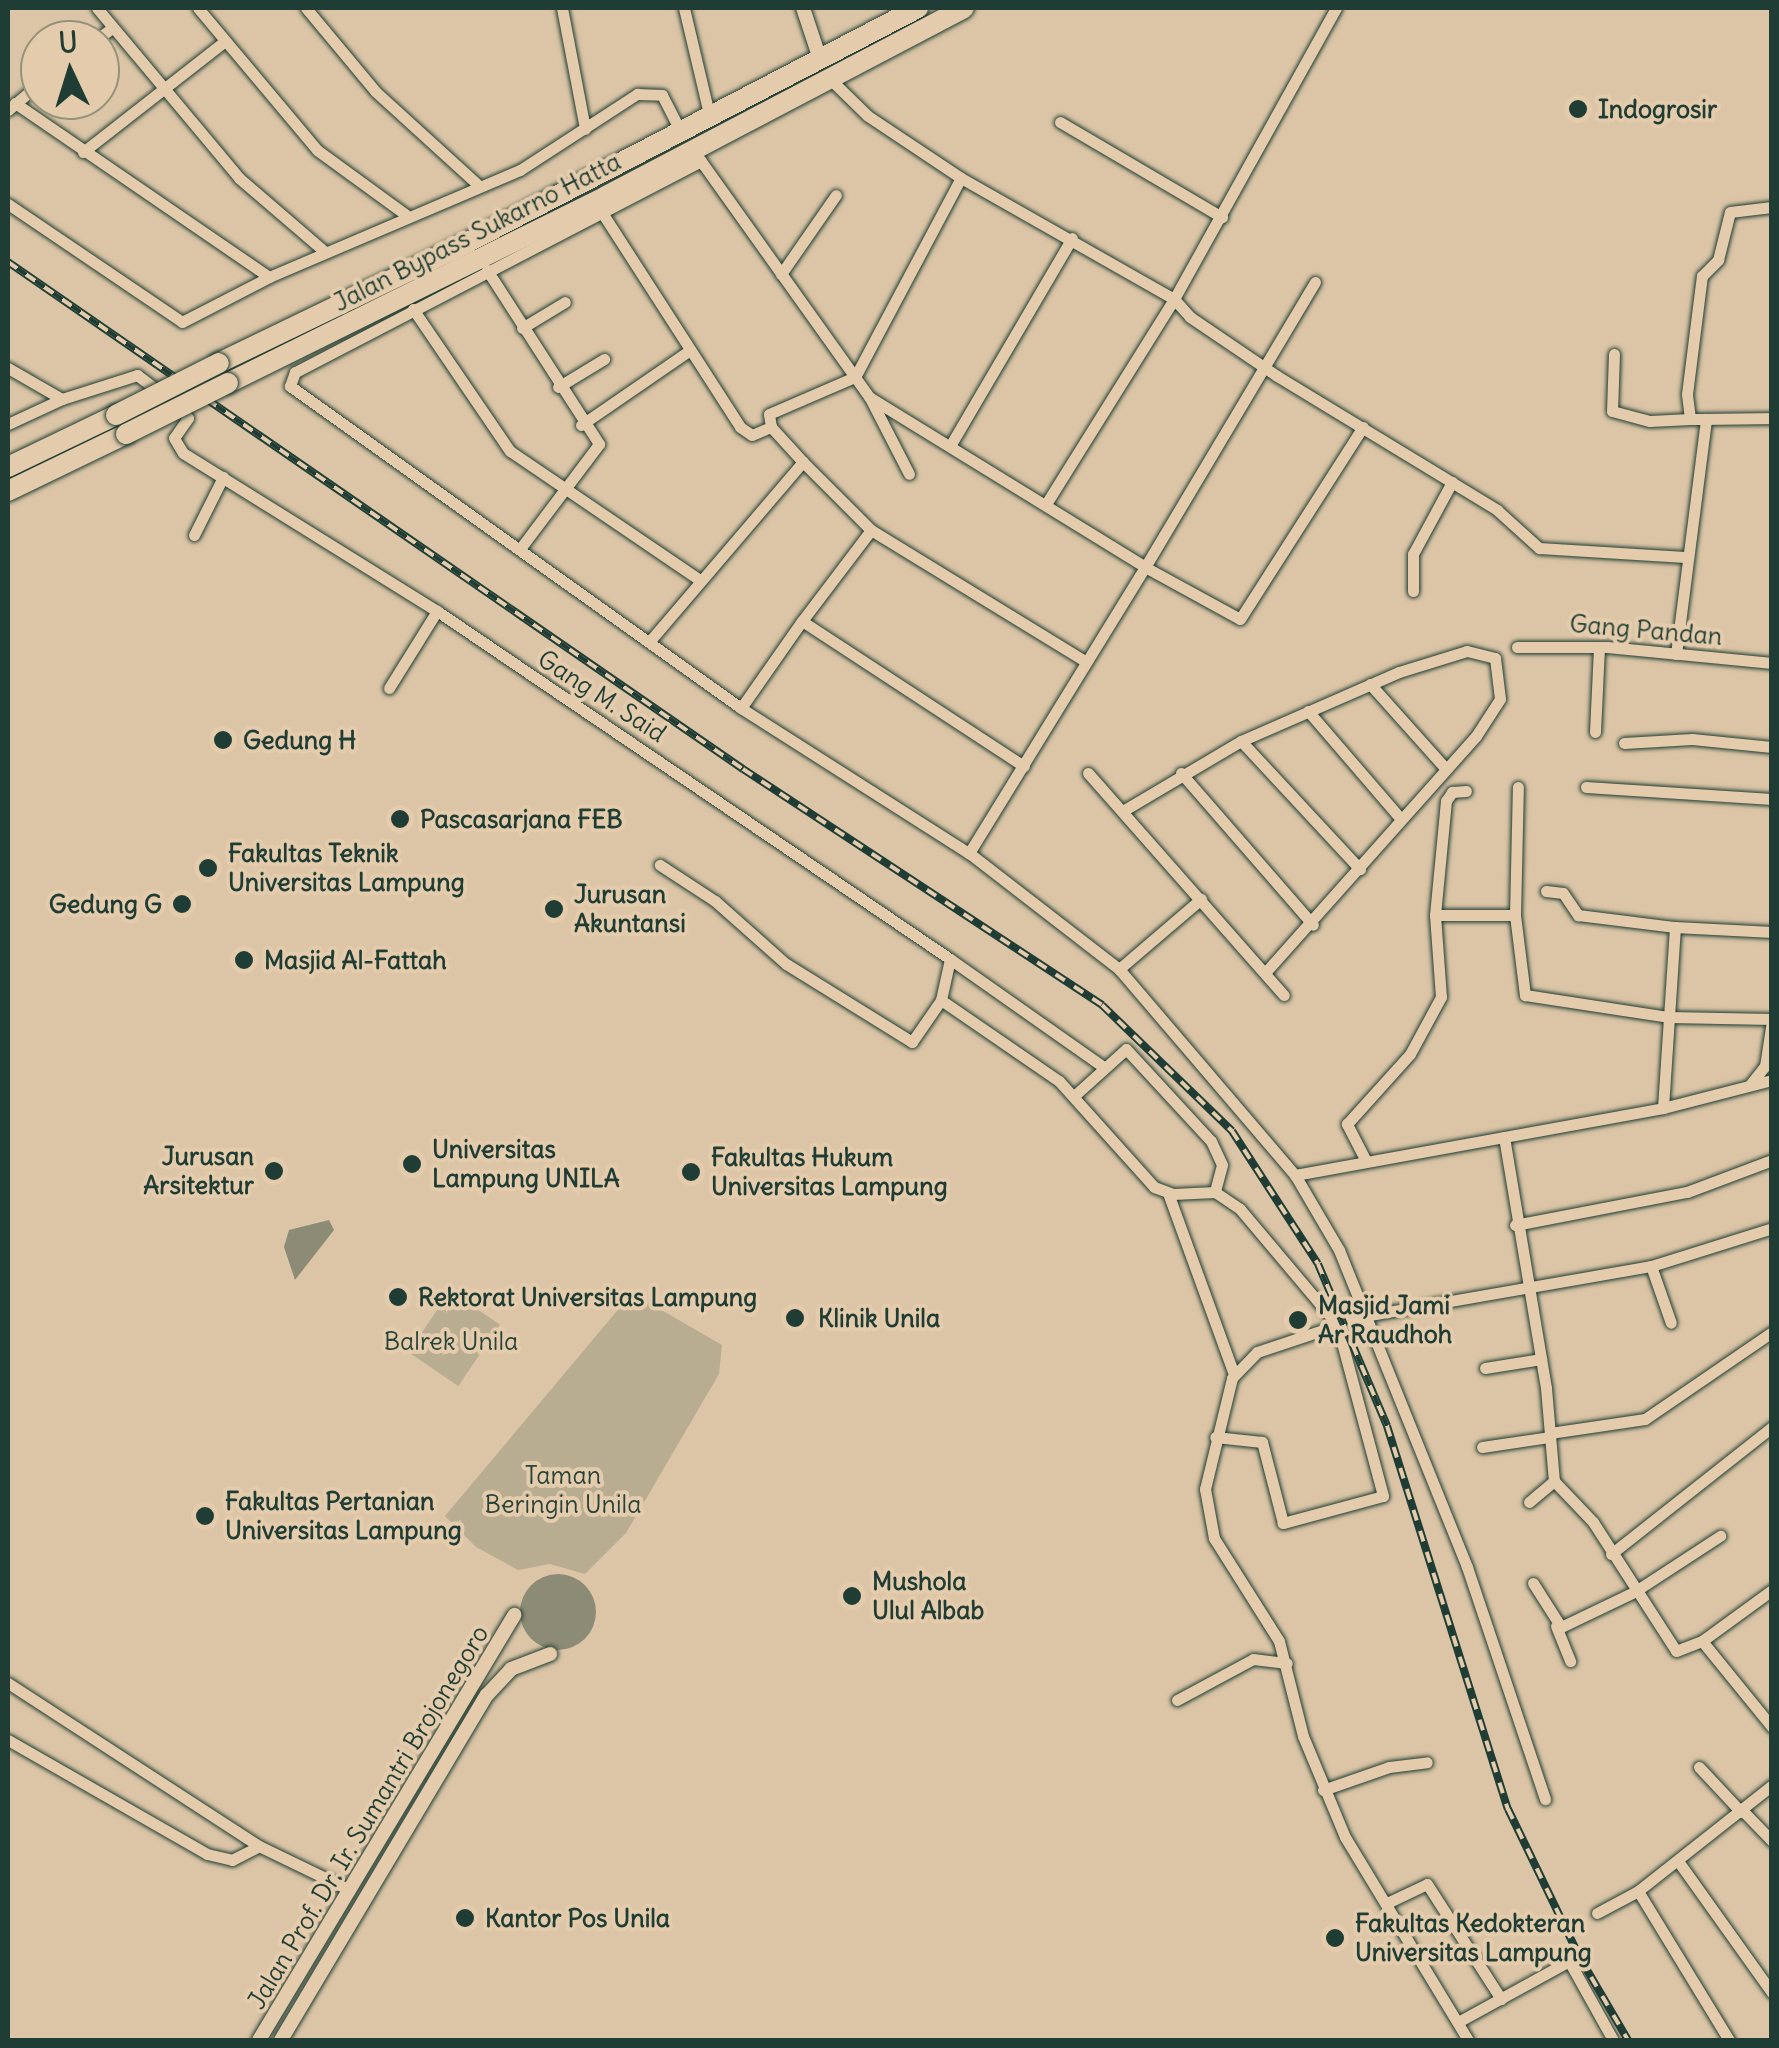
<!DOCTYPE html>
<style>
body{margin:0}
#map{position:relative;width:1779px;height:2048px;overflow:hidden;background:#dbc5a6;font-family:Delius,sans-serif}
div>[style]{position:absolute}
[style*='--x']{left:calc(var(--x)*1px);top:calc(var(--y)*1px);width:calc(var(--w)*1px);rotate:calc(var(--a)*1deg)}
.green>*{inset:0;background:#b8ac91;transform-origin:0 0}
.water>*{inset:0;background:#8c8b75}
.round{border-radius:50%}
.roads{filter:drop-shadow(0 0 2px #1f3d34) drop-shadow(0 0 2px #1f3d34)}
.minor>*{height:11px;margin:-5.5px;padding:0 5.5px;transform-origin:5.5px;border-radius:5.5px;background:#e3cbab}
.tertiary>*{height:14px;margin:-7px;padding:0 7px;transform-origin:7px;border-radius:7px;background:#e3cbab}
.trunk>*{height:20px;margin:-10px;padding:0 10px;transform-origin:10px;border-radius:10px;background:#e3cbab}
.rail>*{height:8px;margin-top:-4px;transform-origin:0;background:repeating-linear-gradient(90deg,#e3cbab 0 11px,#1f3d34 0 22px);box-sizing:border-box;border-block:2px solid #1f3d34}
.bridges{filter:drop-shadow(0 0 2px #1f3d34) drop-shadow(0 0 2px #1f3d34)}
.trunk-bridge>*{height:20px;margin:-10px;padding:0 10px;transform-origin:10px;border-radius:10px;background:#e3cbab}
.dots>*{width:28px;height:28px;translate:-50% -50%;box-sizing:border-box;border:5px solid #e3cbab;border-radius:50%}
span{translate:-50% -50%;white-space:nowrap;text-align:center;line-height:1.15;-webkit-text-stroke:8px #e3cbab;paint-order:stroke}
.poi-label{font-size:25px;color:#1f3d34;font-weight:700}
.left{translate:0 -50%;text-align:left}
.right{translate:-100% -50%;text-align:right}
.street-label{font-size:25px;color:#1f3d34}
.park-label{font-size:25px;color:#274339}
.frame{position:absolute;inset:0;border:10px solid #1f3d34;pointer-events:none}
.north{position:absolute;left:20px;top:20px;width:100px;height:100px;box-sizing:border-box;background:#e3cbab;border:2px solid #95927b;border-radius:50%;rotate:356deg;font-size:28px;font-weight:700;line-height:40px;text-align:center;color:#1f3d34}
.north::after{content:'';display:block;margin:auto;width:35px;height:45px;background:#1f3d34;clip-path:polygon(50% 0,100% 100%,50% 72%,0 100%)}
</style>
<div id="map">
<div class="green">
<div style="left:450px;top:1291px;width:60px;height:74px;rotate:34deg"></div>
<div style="clip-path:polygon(632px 1293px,722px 1345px,719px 1374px,626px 1533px,585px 1574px,550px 1564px,518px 1570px,476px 1547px,445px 1516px)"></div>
</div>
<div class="water">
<div style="clip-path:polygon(329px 1220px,334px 1230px,295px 1280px,284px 1247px,289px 1230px)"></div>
<div class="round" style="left:520px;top:1574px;width:76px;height:76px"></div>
</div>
<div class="roads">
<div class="minor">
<div style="--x:97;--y:8;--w:222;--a:50.1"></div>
<div style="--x:239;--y:178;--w:113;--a:40.7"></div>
<div style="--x:198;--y:8;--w:185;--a:50"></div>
<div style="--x:317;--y:150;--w:110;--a:36.1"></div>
<div style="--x:306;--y:8;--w:109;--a:50.2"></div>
<div style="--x:376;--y:92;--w:137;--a:42.3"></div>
<div style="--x:562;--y:8;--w:123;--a:79.2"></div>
<div style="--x:684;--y:8;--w:109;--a:76.7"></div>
<div style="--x:96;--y:40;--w:21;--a:-37"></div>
<div style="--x:829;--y:78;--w:54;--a:44.3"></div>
<div style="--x:868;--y:116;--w:112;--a:33.7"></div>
<div style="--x:961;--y:178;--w:245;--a:29.6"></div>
<div style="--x:1174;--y:299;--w:24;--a:48"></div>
<div style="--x:1190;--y:317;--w:105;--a:34.1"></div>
<div style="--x:1277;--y:376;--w:258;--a:31.3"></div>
<div style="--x:1497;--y:510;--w:57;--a:42.1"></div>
<div style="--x:1539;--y:548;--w:146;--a:3.5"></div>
<div style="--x:15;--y:103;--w:308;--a:34.4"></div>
<div style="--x:8;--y:110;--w:42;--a:-40.2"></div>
<div style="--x:1060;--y:122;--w:188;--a:30.4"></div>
<div style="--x:83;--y:152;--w:180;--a:-38"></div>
<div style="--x:698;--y:157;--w:295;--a:54.5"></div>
<div style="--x:869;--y:397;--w:324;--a:31.6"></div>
<div style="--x:1145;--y:567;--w:336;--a:121.6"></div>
<div style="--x:701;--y:161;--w:458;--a:152.5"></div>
<div style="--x:295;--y:372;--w:15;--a:110"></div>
<div style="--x:290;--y:386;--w:554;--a:35.53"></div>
<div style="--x:741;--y:708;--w:270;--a:32.5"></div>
<div style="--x:969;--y:853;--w:190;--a:37.7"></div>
<div style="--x:1119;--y:969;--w:271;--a:49.5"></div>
<div style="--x:1295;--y:1175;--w:87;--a:59.6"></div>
<div style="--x:1339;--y:1250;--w:342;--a:68"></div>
<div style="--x:1467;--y:1567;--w:245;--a:71.4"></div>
<div style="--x:8;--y:204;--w:210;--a:34.1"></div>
<div style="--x:182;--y:322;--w:98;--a:-27.3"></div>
<div style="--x:269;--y:277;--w:273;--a:-23.1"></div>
<div style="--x:520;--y:170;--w:140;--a:-33"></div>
<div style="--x:637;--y:94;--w:25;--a:2"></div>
<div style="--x:662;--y:95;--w:38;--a:63"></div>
<div style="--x:601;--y:211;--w:257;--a:57.2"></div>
<div style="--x:740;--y:427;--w:14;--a:34"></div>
<div style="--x:752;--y:435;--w:21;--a:-23"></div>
<div style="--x:487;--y:270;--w:207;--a:57.2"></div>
<div style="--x:599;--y:444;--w:131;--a:127"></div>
<div style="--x:781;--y:274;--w:96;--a:-55.2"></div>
<div style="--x:1315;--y:282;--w:332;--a:120.8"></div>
<div style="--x:1145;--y:567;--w:108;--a:28.7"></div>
<div style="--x:1240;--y:619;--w:228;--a:-57.4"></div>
<div style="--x:413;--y:309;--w:172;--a:55.7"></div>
<div style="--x:510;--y:451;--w:227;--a:34.2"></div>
<div style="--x:522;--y:328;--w:50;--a:-31.2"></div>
<div style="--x:1614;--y:354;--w:57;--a:92"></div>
<div style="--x:1612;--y:411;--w:39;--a:15"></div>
<div style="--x:1650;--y:421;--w:40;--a:-2.9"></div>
<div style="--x:8;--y:368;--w:62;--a:29.9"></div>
<div style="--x:62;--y:399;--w:79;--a:-17.7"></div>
<div style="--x:137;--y:375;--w:34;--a:37"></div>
<div style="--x:558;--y:387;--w:54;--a:-31.3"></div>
<div style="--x:871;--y:400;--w:83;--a:62.8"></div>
<div style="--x:179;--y:407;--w:14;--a:51"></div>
<div style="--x:188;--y:418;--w:24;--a:125"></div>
<div style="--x:174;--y:438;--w:17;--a:59"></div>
<div style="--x:183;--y:453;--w:299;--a:31.9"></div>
<div style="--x:437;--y:611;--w:620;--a:34.15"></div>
<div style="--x:950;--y:959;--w:42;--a:102.4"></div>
<div style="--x:941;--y:1000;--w:51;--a:124.6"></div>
<div style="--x:912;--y:1042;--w:148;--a:-148.2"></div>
<div style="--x:786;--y:964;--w:95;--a:-138.4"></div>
<div style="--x:715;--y:901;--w:66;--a:-146.8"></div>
<div style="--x:1706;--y:419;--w:16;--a:180"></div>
<div style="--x:1690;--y:419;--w:25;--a:-97"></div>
<div style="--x:1687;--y:394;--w:119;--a:-82.8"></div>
<div style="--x:1702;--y:276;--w:23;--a:-45"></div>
<div style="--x:1718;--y:260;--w:49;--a:-76"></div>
<div style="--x:1730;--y:212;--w:42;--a:-6.8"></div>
<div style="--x:8;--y:424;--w:60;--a:-24.8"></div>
<div style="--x:581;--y:425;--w:132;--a:-34.5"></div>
<div style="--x:950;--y:446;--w:241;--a:-59.6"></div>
<div style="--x:1046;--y:504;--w:242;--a:-58"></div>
<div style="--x:1174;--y:299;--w:333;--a:-60.9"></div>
<div style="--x:871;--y:530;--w:252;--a:31.5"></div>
<div style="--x:194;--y:535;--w:65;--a:-63.4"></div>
<div style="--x:1413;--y:591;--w:37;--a:-90"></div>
<div style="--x:1413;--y:554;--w:82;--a:-61.6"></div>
<div style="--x:802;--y:621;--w:114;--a:-52.8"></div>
<div style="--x:871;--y:530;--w:96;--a:-135"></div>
<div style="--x:649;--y:642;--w:237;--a:-49.5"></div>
<div style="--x:803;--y:462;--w:47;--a:-132.4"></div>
<div style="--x:771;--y:427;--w:13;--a:-99"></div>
<div style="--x:769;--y:414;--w:94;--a:-23.3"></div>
<div style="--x:855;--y:377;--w:225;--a:-62"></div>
<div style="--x:1517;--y:647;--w:90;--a:0"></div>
<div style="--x:1607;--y:647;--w:166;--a:5.5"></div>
<div style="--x:1676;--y:654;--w:237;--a:-82.7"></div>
<div style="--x:1706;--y:419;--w:66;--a:-0.9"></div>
<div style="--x:1370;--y:684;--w:114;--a:48.2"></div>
<div style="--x:389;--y:688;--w:91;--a:-58.1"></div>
<div style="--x:741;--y:708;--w:106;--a:-55"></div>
<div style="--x:802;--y:621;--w:265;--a:33.2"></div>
<div style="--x:1308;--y:711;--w:143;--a:49.3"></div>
<div style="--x:1595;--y:732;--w:85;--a:-87.3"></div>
<div style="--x:1241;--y:741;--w:175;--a:47.1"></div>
<div style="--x:1624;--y:743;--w:68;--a:-3.4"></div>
<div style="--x:1692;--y:739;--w:80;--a:5.7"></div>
<div style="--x:1088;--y:773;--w:296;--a:48.6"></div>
<div style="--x:1181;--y:773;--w:201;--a:49"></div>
<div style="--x:1586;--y:787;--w:186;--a:3.7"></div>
<div style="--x:1126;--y:809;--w:134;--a:-30.6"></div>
<div style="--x:1241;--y:741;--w:172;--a:-23.6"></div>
<div style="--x:1399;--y:672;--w:71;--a:-17.2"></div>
<div style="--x:1467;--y:651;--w:29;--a:14"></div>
<div style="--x:1495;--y:658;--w:41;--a:83"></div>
<div style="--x:1500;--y:699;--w:44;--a:123"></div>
<div style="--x:1476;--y:736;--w:317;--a:131.7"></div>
<div style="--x:1546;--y:891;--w:17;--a:7"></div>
<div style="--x:1563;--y:893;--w:27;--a:56"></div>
<div style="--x:1578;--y:915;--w:98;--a:7.1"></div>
<div style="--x:1675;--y:927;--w:181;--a:93.8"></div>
<div style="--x:1435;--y:915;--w:115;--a:-84.5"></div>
<div style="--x:1446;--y:801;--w:11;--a:-56"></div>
<div style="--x:1452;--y:792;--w:14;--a:-4"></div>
<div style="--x:1515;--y:915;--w:128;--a:-88.7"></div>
<div style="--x:1675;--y:927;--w:97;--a:3"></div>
<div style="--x:950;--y:959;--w:189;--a:35.1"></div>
<div style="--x:1119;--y:969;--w:108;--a:-40.5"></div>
<div style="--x:941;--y:1000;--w:143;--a:34.5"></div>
<div style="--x:1059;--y:1081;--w:142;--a:48.1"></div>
<div style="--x:1154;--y:1187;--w:20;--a:20"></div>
<div style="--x:1173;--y:1194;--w:42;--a:-2.7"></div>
<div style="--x:1215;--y:1192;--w:30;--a:34"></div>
<div style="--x:1240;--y:1209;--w:150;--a:49.9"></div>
<div style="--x:1337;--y:1324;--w:178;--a:75"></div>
<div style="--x:1383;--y:1496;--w:104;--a:164.9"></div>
<div style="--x:1283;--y:1523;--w:84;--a:-104.5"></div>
<div style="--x:1262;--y:1442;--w:47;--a:-173.9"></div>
<div style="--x:1750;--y:1085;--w:24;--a:-52"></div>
<div style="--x:1765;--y:1066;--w:46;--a:-81.2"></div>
<div style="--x:1074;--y:1096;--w:70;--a:-42.1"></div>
<div style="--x:1126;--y:1049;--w:125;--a:47.3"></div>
<div style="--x:1211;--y:1141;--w:26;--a:65"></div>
<div style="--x:1222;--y:1165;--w:28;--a:105"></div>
<div style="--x:1504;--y:1137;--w:254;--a:80.5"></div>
<div style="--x:1546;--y:1388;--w:93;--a:85.1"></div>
<div style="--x:1554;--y:1481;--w:57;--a:46.4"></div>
<div style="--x:1593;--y:1522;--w:153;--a:57.2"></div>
<div style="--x:1676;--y:1651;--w:28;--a:-21"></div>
<div style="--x:1702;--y:1641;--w:87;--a:-36.1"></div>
<div style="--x:1366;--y:1161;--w:42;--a:-117.2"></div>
<div style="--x:1347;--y:1124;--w:94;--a:-48"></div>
<div style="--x:1410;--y:1054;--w:65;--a:-61.5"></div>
<div style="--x:1441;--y:997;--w:82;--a:-94.2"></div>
<div style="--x:1435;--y:915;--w:80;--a:0"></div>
<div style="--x:1515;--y:915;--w:81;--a:82.9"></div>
<div style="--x:1525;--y:995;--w:146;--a:8.7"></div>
<div style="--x:1669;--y:1017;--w:103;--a:1.1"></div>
<div style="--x:1295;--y:1175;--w:374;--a:-10.3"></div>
<div style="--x:1663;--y:1108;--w:113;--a:-14.4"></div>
<div style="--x:1168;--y:1193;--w:193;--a:70"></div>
<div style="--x:1515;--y:1225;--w:175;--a:-10.9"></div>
<div style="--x:1687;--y:1192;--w:91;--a:-20.6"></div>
<div style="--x:1651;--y:1266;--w:60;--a:70.7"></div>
<div style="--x:1485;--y:1368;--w:57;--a:-9.1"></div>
<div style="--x:1550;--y:1433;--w:96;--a:-8.4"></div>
<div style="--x:1645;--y:1419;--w:154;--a:-34.4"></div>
<div style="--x:1482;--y:1447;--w:69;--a:-8.4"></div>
<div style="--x:1529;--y:1502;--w:33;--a:-40"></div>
<div style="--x:1611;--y:1554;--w:205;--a:-38.3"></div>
<div style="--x:1533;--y:1583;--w:52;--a:57.5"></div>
<div style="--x:1561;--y:1627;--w:81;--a:-25.6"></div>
<div style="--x:1634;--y:1592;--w:103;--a:-33.1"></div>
<div style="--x:1556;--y:1626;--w:38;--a:68"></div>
<div style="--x:1702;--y:1641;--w:111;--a:50.9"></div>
<div style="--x:8;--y:1683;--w:299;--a:33"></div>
<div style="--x:259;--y:1846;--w:101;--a:25.8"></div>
<div style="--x:1177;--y:1700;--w:86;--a:-28.3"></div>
<div style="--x:1253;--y:1659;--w:34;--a:7"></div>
<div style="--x:8;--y:1740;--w:229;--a:29.8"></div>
<div style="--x:207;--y:1854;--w:26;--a:13"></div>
<div style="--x:232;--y:1860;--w:30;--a:-27"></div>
<div style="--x:1699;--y:1767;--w:62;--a:47"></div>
<div style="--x:1323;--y:1790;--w:70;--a:-19.2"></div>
<div style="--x:1389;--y:1767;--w:38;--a:-7"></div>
<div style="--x:1743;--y:1811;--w:42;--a:46"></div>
<div style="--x:1678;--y:1861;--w:162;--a:54.5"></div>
<div style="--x:1638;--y:1891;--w:175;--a:58.6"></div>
<div style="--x:1387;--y:1903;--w:44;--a:-25.4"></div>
<div style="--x:1427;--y:1884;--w:137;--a:57.2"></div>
<div style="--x:1597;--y:1913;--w:47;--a:-28.2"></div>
<div style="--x:1638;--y:1891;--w:171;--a:-38.3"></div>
<div style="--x:1458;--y:2022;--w:127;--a:-28.8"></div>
<div style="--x:1569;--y:1961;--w:90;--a:60.9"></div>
<div style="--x:1468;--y:2040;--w:237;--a:-121.2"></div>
<div style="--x:1345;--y:1837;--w:109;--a:-112.6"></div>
<div style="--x:1303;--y:1736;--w:98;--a:-104.2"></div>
<div style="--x:1279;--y:1641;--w:122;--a:-122.3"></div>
<div style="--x:1214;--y:1538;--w:50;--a:-100.4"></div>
<div style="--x:1205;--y:1489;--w:114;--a:-76.3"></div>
<div style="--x:1232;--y:1378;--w:36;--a:-46"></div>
<div style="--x:1257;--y:1352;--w:114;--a:-18.4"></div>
<div style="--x:1365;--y:1316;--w:290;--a:-9.9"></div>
<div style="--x:1651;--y:1266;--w:127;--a:-17.4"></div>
</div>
<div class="tertiary">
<div style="--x:803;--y:8;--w:51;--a:71.6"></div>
<div style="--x:259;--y:2040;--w:496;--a:-59"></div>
<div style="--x:281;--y:2040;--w:402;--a:-59.2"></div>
<div style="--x:487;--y:1695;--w:35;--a:-47"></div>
<div style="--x:511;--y:1669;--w:42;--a:-21"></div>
</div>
<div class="trunk">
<div style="--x:219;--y:363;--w:255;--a:-25.8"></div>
<div style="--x:449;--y:252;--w:529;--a:-27.49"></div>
<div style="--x:228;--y:383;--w:422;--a:-26.3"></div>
<div style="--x:606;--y:196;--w:404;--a:-27.7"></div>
<div style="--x:8;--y:467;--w:120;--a:-25.7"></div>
<div style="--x:8;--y:491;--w:131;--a:-25.8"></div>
</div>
</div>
<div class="rail">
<div style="--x:8;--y:262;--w:893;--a:34.6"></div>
<div style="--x:743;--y:769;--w:430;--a:33.3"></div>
<div style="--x:1102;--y:1005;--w:181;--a:44.1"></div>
<div style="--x:1232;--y:1131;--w:158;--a:57.1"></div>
<div style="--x:1318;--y:1264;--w:176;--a:66.9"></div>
<div style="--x:1387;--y:1426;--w:402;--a:72.5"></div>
<div style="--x:1508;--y:1809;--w:165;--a:64.2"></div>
<div style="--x:1580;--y:1958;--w:95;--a:59.7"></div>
</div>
<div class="bridges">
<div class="trunk-bridge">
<div style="--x:116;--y:415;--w:115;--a:-26.8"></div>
<div style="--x:126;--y:434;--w:114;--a:-26.6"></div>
</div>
</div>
<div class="dots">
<div style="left:1578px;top:109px;background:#1f3d34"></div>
<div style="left:223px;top:740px;background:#1f3d34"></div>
<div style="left:400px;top:819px;background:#1f3d34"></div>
<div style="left:208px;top:868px;background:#1f3d34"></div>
<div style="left:182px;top:904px;background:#1f3d34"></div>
<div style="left:554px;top:909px;background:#1f3d34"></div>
<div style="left:244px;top:960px;background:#1f3d34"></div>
<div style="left:412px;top:1164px;background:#1f3d34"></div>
<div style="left:274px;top:1171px;background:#1f3d34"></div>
<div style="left:691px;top:1172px;background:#1f3d34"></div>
<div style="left:398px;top:1297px;background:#1f3d34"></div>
<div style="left:795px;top:1318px;background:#1f3d34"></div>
<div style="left:1298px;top:1320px;background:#1f3d34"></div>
<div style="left:205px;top:1516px;background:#1f3d34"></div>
<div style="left:852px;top:1596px;background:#1f3d34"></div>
<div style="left:465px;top:1918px;background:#1f3d34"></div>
<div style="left:1335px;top:1938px;background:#1f3d34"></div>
</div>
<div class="poi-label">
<span class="left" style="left:1598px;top:109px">Indogrosir</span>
<span class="left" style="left:243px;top:740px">Gedung H</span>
<span class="left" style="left:420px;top:819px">Pascasarjana FEB</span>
<span class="left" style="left:228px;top:868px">Fakultas Teknik<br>Universitas Lampung</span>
<span class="left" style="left:574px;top:909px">Jurusan<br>Akuntansi</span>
<span class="right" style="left:162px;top:904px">Gedung G</span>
<span class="left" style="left:264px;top:960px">Masjid Al-Fattah</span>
<span class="left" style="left:432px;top:1164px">Universitas<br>Lampung UNILA</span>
<span class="right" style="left:254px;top:1171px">Jurusan<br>Arsitektur</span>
<span class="left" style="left:711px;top:1172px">Fakultas Hukum<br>Universitas Lampung</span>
<span class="left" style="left:418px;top:1297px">Rektorat Universitas Lampung</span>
<span class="left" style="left:1318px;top:1320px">Masjid Jami<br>Ar Raudhoh</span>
<span class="left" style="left:818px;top:1318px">Klinik Unila</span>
<span class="left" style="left:225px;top:1516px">Fakultas Pertanian<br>Universitas Lampung</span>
<span class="left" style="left:872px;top:1596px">Mushola<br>Ulul Albab</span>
<span class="left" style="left:485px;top:1918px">Kantor Pos Unila</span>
<span class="left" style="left:1355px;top:1938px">Fakultas Kedokteran<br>Universitas Lampung</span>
</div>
<div class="street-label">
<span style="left:477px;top:232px;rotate:-27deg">Jalan Bypass Sukarno Hatta</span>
<span style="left:1646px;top:630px;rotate:5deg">Gang Pandan</span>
<span style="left:602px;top:696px;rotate:33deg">Gang M. Said</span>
<span style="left:368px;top:1817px;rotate:-59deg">Jalan Prof. Dr. Ir. Sumantri Brojonegoro</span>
</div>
<div class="park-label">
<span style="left:451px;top:1341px">Balrek Unila</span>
<span style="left:563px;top:1490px">Taman<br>Beringin Unila</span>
</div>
<div class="frame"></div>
<div class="north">U</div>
</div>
